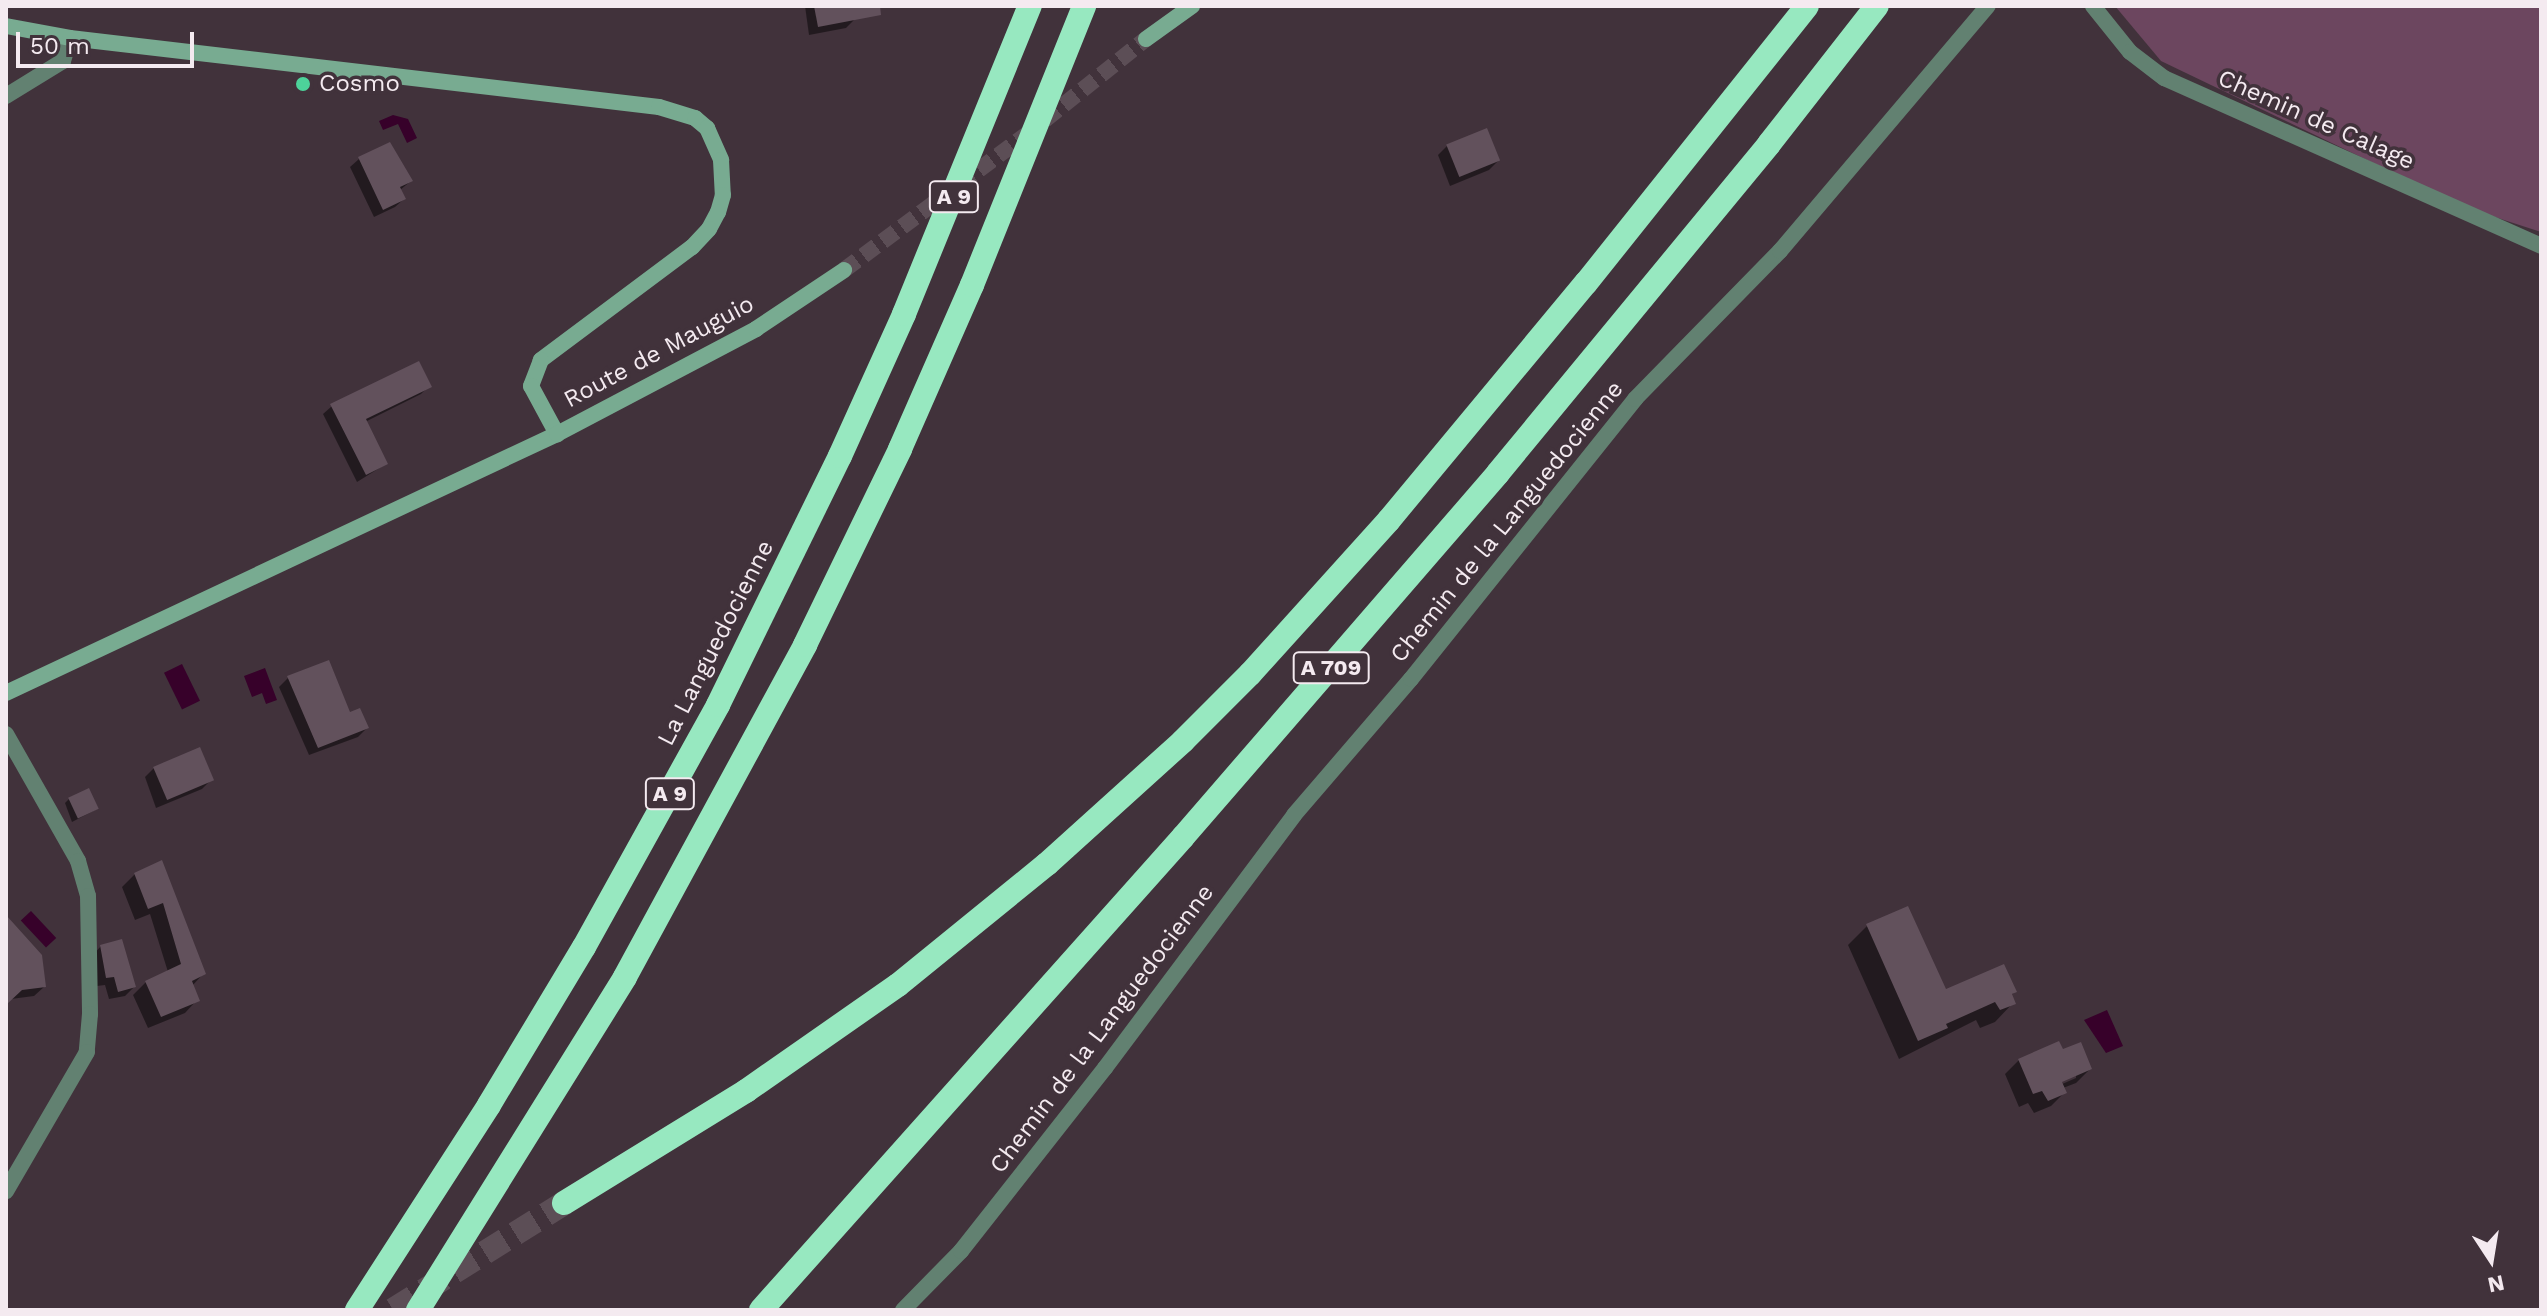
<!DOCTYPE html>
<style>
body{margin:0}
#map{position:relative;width:2547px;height:1316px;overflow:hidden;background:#41323b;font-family:"Work Sans",sans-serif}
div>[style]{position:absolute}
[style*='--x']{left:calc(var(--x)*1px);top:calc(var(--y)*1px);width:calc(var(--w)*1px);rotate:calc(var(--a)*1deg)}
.green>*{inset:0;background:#6c465f}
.water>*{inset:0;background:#37012a;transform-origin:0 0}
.shadow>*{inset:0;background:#0007}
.building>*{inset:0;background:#62515c;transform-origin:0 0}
.secondary-tunnel>*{height:16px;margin-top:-8px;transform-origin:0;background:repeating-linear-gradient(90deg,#5c4e56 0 16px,transparent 0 24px)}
.highway-tunnel>*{height:24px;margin-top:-12px;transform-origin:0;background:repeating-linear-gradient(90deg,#5c4e56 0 24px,transparent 0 36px)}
.street>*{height:16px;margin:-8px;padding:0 8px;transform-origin:8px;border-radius:8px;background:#628171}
.secondary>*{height:16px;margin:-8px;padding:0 8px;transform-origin:8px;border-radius:8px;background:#78ab91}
.highway>*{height:24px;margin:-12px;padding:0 12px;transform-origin:12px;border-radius:12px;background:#97e8c0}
.dots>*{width:22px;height:22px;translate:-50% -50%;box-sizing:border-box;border:4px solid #41323b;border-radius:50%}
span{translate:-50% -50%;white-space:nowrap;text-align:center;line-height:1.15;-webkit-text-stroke:7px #41323b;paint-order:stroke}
.shield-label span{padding:2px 6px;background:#41323b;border:2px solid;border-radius:6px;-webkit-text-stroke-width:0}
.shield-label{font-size:22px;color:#f4eaf0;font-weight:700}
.poi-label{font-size:24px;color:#f4eaf0}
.left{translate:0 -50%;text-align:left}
.street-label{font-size:24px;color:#f4eaf0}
.frame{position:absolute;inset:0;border:8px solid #f4eaf0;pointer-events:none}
.north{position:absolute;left:2451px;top:1220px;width:80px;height:80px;-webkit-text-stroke:6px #41323b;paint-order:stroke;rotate:168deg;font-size:22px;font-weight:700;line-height:32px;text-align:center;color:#f4eaf0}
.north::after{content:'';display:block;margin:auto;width:28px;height:36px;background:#f4eaf0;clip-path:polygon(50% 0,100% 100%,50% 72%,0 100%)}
.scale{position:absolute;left:16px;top:32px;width:178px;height:36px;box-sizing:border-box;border:4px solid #f4eaf0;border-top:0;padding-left:10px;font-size:24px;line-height:28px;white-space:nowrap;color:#f4eaf0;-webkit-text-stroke:6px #41323b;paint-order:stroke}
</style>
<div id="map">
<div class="green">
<div style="clip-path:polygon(2115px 6px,2541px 6px,2541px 232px,2467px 208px,2161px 61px)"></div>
</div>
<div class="water">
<div style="clip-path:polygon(393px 115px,408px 119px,417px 138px,407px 143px,398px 124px,383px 130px,379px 121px)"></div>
<div style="left:182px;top:664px;width:41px;height:20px;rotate:64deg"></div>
<div style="clip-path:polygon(265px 668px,277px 700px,266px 704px,262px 693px,252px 697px,244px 676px)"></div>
<div style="left:31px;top:911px;width:37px;height:14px;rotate:47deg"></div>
<div style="clip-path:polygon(2107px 1010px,2123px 1046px,2106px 1053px,2084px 1020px)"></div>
</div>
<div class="shadow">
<div style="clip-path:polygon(852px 6px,855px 19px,846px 28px,809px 35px,805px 6px)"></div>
<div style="clip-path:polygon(389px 144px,411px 181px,400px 190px,404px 199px,395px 207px,374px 217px,350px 167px,359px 159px)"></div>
<div style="clip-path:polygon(1447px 146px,1498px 161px,1489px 170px,1450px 186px,1438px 155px)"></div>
<div style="clip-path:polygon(429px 386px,421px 394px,365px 422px,386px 464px,357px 482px,323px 414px,332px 406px)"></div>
<div style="clip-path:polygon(288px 678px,349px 714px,367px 728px,358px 737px,309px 755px,279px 687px)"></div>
<div style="clip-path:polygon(154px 768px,211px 780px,202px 789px,156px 808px,145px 777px)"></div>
<div style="clip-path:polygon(69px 799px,97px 809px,72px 822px,65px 803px)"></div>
<div style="clip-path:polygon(161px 863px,204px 973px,192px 986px,197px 1000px,185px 1013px,148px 1028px,133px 995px,146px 982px,168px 972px,150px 914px,135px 920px,122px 887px,135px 874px)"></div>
<div style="clip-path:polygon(6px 925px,44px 987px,34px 996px,11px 999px,6px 1003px)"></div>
<div style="clip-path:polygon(1867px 926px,1945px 991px,2015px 992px,2010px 996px,2013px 1003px,1995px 1022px,1980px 1028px,1976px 1020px,1899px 1059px,1848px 945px)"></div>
<div style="clip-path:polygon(101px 946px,134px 987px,125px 996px,109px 999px,105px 985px,97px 986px,92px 956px)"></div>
<div style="clip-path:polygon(evenodd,2062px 1051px,2090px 1069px,2076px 1083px,2063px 1088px,2065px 1092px,2051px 1106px,2034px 1113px,2028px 1103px,2019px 1107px,2005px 1074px,2019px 1060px,2062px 1051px,2076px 1074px,2076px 1078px,2053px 1088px,2052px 1085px,2076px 1074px)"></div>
</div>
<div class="building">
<div style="clip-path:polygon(814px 6px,880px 6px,881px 15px,818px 27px)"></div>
<div style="left:1487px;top:128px;width:35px;height:44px;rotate:68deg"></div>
<div style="clip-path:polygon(390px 142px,413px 181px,400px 187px,406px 199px,383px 210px,358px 157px)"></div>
<div style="clip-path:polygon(419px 361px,432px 387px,366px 419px,388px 464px,366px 475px,330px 404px)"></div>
<div style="clip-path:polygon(329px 660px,350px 712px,360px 708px,369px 728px,318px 748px,287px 676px)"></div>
<div style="left:200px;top:747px;width:36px;height:51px;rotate:67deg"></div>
<div style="left:89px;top:788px;width:23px;height:23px;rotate:65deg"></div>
<div style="clip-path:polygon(162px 860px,206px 974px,192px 981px,200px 1001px,161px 1017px,145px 981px,181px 964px,163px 903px,148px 909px,134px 873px)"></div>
<div style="clip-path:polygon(1908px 906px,1946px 989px,2004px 964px,2017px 992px,2012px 994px,2016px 1004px,2000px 1010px,1995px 1002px,1946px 1024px,1948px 1028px,1918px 1041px,1866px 924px)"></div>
<div style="clip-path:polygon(6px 915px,42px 955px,46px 987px,22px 990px,6px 1005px)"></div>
<div style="clip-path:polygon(122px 939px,136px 987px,118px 992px,114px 977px,106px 978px,100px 945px)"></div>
<div style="clip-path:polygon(2059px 1041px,2063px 1049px,2081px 1042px,2092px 1069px,2062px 1082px,2067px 1093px,2048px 1101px,2042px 1091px,2033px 1094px,2018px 1059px)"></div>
</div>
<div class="secondary-tunnel">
<div style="--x:844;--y:270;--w:227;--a:-36.6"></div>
<div style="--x:1026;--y:135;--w:154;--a:-38.7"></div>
</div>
<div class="highway-tunnel">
<div style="--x:393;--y:1310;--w:202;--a:-32"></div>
</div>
<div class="street">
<div style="--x:2093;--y:6;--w:59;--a:51.2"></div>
<div style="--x:2130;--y:52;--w:43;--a:37.4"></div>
<div style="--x:2164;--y:78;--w:413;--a:24"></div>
<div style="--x:6;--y:96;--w:67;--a:-31.6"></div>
<div style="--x:63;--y:61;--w:24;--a:-73"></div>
<div style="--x:6;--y:734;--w:146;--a:60.4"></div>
<div style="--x:78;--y:861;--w:36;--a:74"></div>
<div style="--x:88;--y:896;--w:118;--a:89"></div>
<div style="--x:90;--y:1014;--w:38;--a:95"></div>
<div style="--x:87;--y:1052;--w:161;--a:120.2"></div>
<div style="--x:903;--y:1310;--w:83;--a:-45.5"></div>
<div style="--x:961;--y:1251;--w:233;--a:-51.8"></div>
<div style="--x:1105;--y:1068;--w:316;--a:-53.2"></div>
<div style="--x:1294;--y:815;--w:179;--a:-49.3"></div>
<div style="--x:1411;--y:679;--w:359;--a:-51.3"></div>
<div style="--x:1635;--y:399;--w:207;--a:-45.6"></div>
<div style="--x:1780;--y:251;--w:321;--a:-49.7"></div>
</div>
<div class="secondary">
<div style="--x:6;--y:26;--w:65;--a:10.6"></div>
<div style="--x:70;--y:38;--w:593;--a:6.68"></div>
<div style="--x:659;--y:107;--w:38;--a:17"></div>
<div style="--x:695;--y:118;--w:16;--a:40"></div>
<div style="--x:707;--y:128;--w:35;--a:66"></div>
<div style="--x:721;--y:160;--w:35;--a:87"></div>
<div style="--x:723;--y:195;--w:18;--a:106"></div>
<div style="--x:718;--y:212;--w:19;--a:118"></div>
<div style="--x:709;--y:229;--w:25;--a:133"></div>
<div style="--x:692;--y:247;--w:189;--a:143.2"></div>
<div style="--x:541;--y:360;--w:28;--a:111"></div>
<div style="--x:531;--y:386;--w:55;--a:61.6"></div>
<div style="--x:1146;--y:39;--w:57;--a:-35.7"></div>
<div style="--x:6;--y:693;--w:609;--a:-25.18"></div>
<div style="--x:557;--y:434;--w:225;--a:-27.8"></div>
<div style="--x:756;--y:329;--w:106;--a:-33.8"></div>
</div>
<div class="highway">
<div style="--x:564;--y:1203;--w:214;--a:-31.6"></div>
<div style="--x:746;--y:1091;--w:185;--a:-34.9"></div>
<div style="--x:898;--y:985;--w:192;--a:-39.1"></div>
<div style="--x:1047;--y:864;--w:183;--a:-42.1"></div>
<div style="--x:1183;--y:741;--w:95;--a:-45"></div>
<div style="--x:1250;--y:674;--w:207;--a:-47.9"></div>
<div style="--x:1389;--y:520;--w:308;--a:-50.3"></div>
<div style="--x:1586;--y:283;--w:354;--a:-51.4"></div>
<div style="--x:357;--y:1310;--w:244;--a:-57.2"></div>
<div style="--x:489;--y:1105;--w:184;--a:-59"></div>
<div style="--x:584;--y:947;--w:277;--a:-61"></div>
<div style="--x:718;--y:705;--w:277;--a:-63.9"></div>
<div style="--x:840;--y:456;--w:156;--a:-65.7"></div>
<div style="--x:904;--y:314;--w:333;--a:-67.8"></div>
<div style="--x:418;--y:1310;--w:392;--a:-58.1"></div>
<div style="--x:625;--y:977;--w:378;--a:-61.5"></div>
<div style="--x:805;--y:645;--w:218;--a:-64.1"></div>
<div style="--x:900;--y:449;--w:179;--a:-66.3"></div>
<div style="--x:972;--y:285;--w:301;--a:-68.1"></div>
<div style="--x:761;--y:1310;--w:634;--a:-48.26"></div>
<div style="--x:1183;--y:837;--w:481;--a:-49.1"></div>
<div style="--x:1498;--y:473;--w:426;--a:-50.5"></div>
<div style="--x:1769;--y:144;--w:175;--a:-52"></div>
</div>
<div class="dots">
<div style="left:303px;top:84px;background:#4dd39a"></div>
</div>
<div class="shield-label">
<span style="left:954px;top:197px">A 9</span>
<span style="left:1331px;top:668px">A 709</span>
<span style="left:670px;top:794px">A 9</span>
</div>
<div class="poi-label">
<span class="left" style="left:319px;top:84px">Cosmo</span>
</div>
<div class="street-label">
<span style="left:2316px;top:120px;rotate:24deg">Chemin de Calage</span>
<span style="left:659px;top:352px;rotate:-28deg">Route de Mauguio</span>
<span style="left:1507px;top:522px;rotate:-51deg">Chemin de la Languedocienne</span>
<span style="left:716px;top:643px;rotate:-63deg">La Languedocienne</span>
<span style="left:1102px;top:1029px;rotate:-53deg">Chemin de la Languedocienne</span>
</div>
<div class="frame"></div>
<div class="north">N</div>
<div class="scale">50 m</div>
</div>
